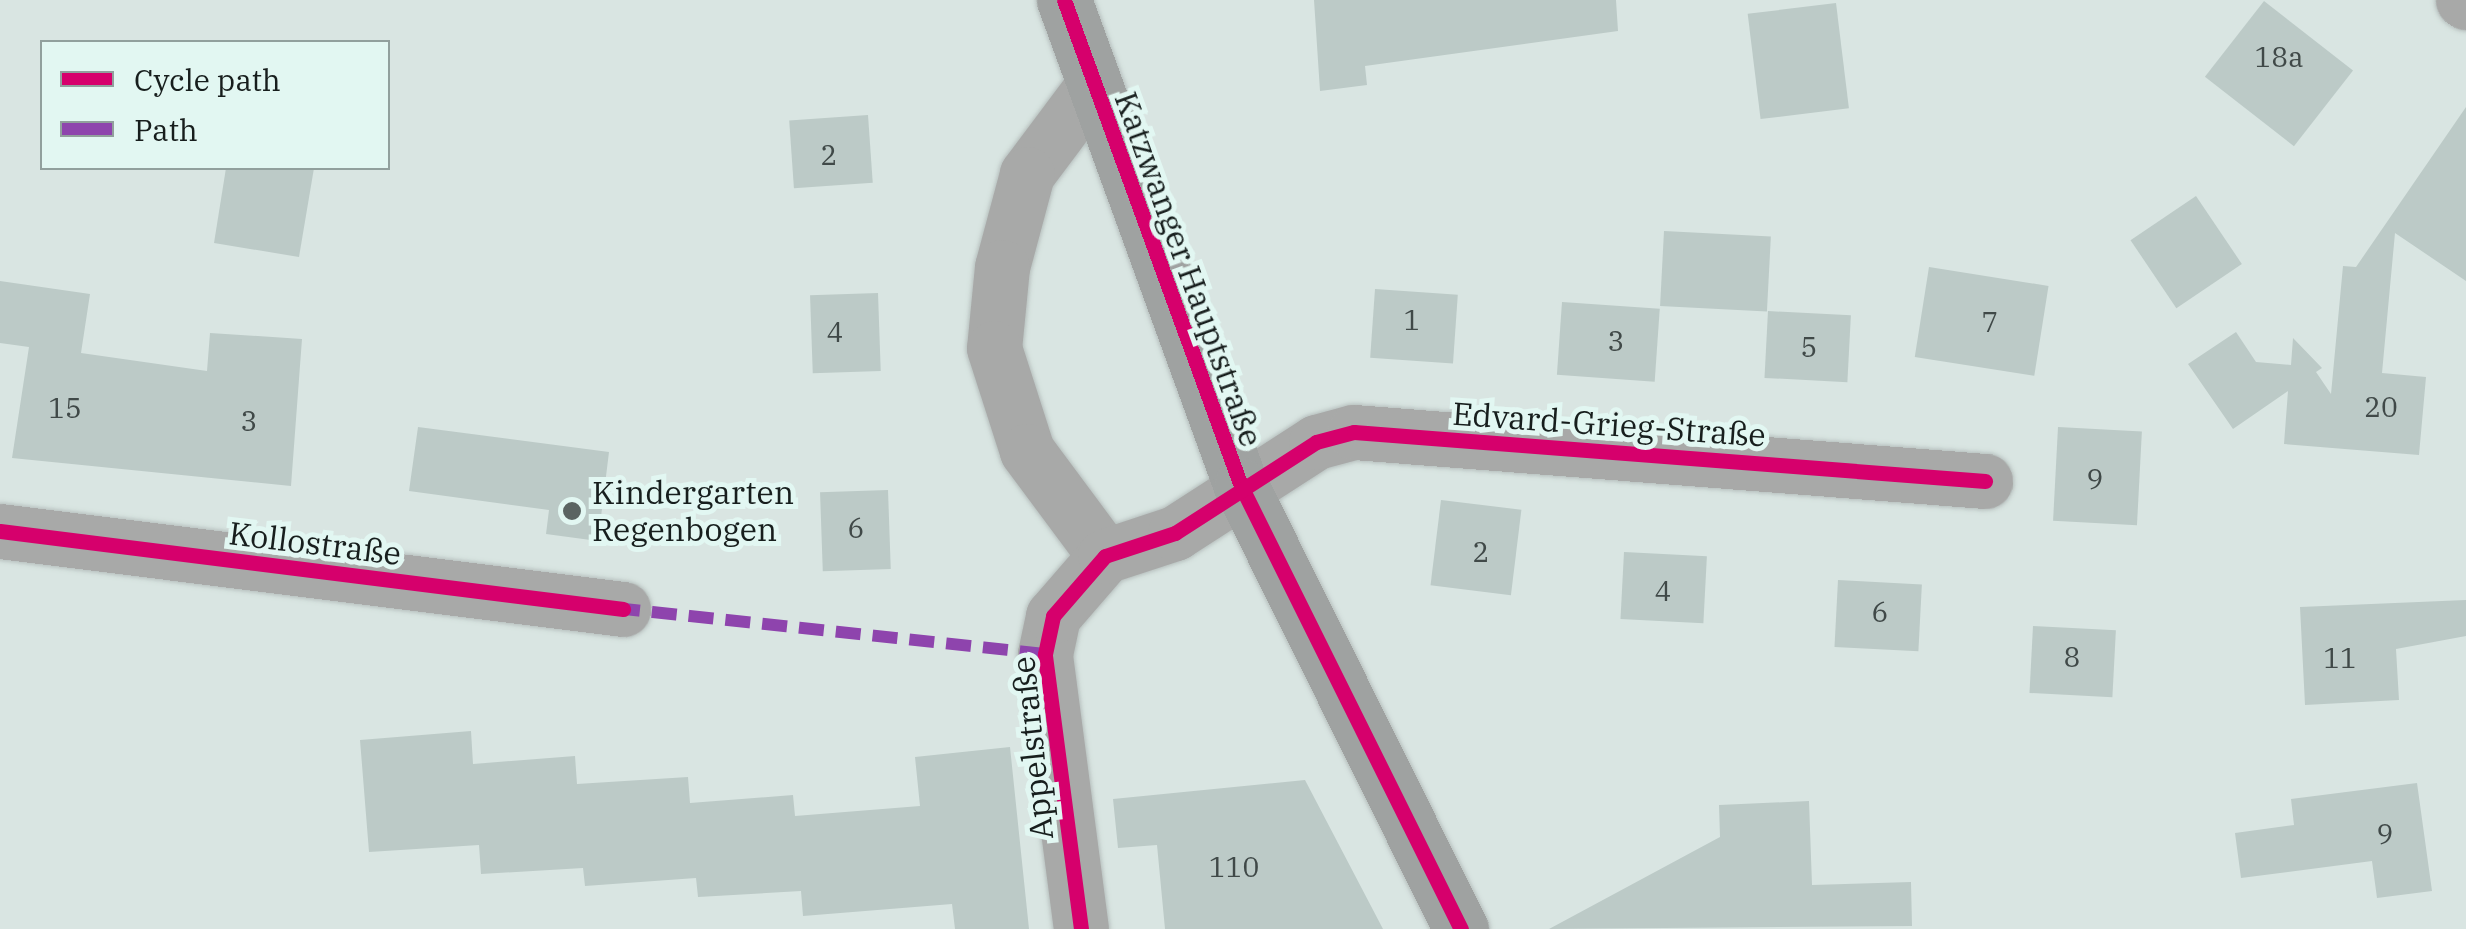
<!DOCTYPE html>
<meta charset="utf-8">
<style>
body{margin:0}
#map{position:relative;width:2466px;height:929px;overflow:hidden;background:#d9e5e2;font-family:"IBM Plex Serif",serif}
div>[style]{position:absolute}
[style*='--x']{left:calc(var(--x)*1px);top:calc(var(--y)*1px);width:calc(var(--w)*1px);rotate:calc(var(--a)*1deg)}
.building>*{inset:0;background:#bccac7;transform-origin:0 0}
.roads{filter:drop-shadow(0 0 2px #b7c0be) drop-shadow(0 0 2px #b7c0be)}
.minor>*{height:55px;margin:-27.5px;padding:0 27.5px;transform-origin:27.5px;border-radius:27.5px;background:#a8a9a8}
.major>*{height:55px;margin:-27.5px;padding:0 27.5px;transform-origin:27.5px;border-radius:27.5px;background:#9fa2a1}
.quiet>*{height:12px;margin-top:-6px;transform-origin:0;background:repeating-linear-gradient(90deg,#8e44ad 0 25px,transparent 0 37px)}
.cycleway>*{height:15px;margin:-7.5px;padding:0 7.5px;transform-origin:7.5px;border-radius:7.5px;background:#d6006c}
.dots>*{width:28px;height:28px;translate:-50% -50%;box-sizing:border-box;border:5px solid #e2f7f2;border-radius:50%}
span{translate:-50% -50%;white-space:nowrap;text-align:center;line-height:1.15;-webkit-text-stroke:10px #e2f7f2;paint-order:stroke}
.number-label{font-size:28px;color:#404948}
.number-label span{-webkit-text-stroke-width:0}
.street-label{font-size:32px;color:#171e1d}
.poi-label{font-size:32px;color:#171e1d}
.left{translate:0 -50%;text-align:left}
.legend{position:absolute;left:40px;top:40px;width:350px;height:130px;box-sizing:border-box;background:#e2f7f2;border:2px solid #91a09d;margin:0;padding:12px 18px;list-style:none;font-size:30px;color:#171e1d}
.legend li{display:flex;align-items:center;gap:20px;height:50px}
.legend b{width:50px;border:2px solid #91a09d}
</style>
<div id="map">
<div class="building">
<div style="clip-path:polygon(1314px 0,1616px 0,1618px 31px,1365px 66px,1367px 85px,1320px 91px)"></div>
<div style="left:2264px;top:1px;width:113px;height:96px;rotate:38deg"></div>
<div style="left:1836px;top:3px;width:106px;height:89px;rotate:83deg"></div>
<div style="clip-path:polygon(2466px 107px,2466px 281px,2395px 233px,2382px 373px,2426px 377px,2419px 455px,2284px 444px,2288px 391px,2233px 429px,2188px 364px,2236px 332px,2256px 362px,2291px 365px,2293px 338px,2322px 368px,2316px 372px,2331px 394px,2343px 266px,2356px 267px)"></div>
<div style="left:868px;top:115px;width:68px;height:79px;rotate:86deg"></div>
<div style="clip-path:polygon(226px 168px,314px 168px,299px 257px,214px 243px)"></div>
<div style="left:2196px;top:196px;width:82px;height:79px;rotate:56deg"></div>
<div style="left:1664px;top:231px;width:107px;height:75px;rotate:3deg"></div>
<div style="left:1929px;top:267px;width:121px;height:91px;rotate:9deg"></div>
<div style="clip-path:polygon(0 281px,90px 294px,81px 353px,207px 371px,210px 333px,302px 339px,291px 486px,12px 458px,29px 347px,0 343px)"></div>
<div style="left:1375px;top:289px;width:83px;height:69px;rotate:4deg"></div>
<div style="left:878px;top:293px;width:78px;height:68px;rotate:88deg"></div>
<div style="left:1562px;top:302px;width:98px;height:73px;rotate:4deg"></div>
<div style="left:1768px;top:311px;width:83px;height:67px;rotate:3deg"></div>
<div style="clip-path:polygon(418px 427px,609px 452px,598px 541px,546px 534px,549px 510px,409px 491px)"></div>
<div style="left:2058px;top:427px;width:84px;height:94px;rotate:3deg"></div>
<div style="left:888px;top:490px;width:79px;height:68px;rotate:88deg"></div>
<div style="left:1441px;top:500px;width:81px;height:86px;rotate:7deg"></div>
<div style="left:1624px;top:552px;width:83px;height:67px;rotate:3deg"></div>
<div style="left:1838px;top:580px;width:84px;height:67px;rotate:3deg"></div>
<div style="clip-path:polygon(2466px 600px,2466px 636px,2396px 649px,2399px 700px,2305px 705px,2300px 607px)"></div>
<div style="left:2033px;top:626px;width:83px;height:67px;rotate:3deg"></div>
<div style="clip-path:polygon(471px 731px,473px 764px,575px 756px,577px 784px,688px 777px,690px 803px,793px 795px,795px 816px,920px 806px,915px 757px,1010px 747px,1029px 929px,955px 929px,952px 904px,803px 916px,801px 891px,698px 897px,696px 878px,585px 886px,583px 868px,481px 874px,479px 845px,369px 852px,360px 740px)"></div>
<div style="clip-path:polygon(1305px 780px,1383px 929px,1165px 929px,1157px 845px,1118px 848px,1113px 799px)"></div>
<div style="clip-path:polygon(2417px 783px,2432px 891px,2377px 898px,2372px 861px,2241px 878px,2235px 833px,2294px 825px,2291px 799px)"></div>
<div style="clip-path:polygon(1809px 801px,1812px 885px,1911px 882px,1912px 926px,1549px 929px,1720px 837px,1719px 805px)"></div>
</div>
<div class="roads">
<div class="minor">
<div style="--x:2463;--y:0;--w:4;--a:34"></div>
<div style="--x:1092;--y:87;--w:109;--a:126.8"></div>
<div style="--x:1027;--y:174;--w:96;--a:105"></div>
<div style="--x:1002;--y:267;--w:81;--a:95.6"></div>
<div style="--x:994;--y:348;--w:108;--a:72.2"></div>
<div style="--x:1027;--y:451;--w:131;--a:53.4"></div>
<div style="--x:0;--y:531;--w:628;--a:7.14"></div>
<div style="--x:1081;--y:929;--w:277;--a:-97.5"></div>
<div style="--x:1045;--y:654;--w:39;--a:-78"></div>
<div style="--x:1053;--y:616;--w:79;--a:-49.1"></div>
<div style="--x:1105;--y:556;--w:74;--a:-18.2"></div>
<div style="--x:1175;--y:533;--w:168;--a:-32.8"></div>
<div style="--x:1316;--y:442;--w:39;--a:-15"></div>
<div style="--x:1354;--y:432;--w:633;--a:4.44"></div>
</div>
<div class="major">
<div style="--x:1064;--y:0;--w:517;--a:69.99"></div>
<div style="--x:1241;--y:486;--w:495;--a:63.6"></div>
</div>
</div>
<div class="quiet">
<div style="--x:615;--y:608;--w:432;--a:6.1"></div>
</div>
<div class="cycleway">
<div style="--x:1064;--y:0;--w:517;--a:69.99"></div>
<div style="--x:1241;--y:486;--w:495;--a:63.6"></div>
<div style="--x:0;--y:531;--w:628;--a:7.14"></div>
<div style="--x:1081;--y:929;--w:277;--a:-97.5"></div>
<div style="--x:1045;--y:654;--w:39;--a:-78"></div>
<div style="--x:1053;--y:616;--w:79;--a:-49.1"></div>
<div style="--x:1105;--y:556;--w:74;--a:-18.2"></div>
<div style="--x:1175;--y:533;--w:168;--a:-32.8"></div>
<div style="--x:1316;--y:442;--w:39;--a:-15"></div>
<div style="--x:1354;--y:432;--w:633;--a:4.44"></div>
</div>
<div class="dots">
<div style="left:572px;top:511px;background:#5b6462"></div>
</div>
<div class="number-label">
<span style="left:2279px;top:57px">18a</span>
<span style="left:829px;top:155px">2</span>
<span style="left:1412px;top:320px">1</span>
<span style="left:1990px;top:322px">7</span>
<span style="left:835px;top:332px">4</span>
<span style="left:1616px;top:341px">3</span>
<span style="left:1809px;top:347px">5</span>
<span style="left:2381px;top:407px">20</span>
<span style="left:65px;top:408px">15</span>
<span style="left:249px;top:421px">3</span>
<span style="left:2095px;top:479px">9</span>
<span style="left:856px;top:528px">6</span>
<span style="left:1481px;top:552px">2</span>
<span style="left:1663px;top:591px">4</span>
<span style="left:1880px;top:612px">6</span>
<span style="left:2072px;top:657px">8</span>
<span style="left:2340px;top:658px">11</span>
<span style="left:2385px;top:834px">9</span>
<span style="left:1234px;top:867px">110</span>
</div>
<div class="street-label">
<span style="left:1189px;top:269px;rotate:70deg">Katzwanger Hauptstraße</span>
<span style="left:1609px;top:424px;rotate:4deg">Edvard-Grieg-Straße</span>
<span style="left:315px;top:543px;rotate:7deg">Kollostraße</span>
<span style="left:1032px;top:748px;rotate:-96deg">Appelstraße</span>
</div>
<div class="poi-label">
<span class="left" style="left:592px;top:511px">Kindergarten<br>Regenbogen</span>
</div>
<ul class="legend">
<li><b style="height:12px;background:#d6006c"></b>Cycle path</li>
<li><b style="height:12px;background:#8e44ad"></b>Path</li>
</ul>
</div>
